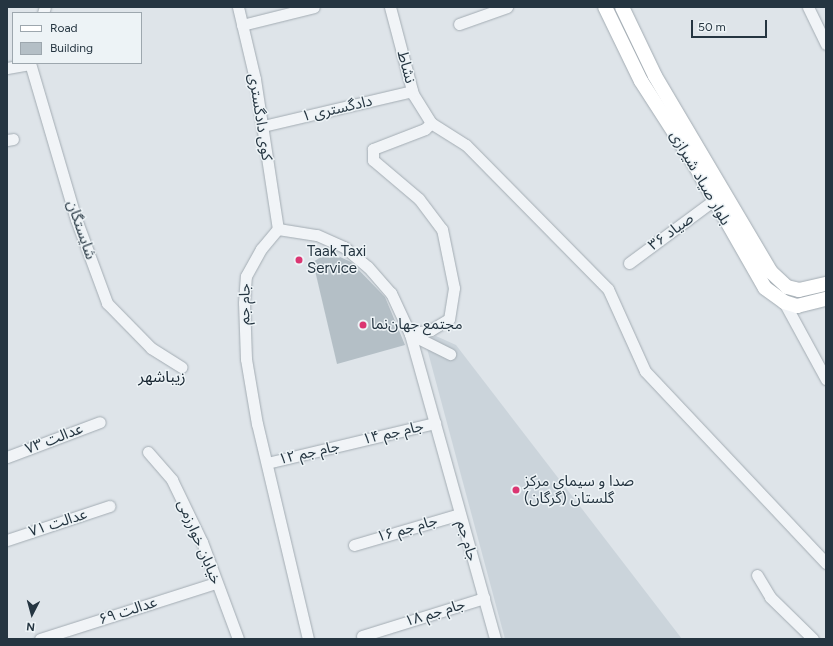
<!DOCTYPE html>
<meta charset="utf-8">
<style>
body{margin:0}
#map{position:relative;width:833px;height:646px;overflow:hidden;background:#dee4e9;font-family:Figtree,"Noto Sans Arabic",sans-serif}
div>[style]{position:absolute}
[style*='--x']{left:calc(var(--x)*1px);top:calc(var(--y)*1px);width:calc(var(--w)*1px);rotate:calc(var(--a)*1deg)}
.built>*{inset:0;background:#cbd4db}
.building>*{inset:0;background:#b4bfc6}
.roads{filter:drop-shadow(0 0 1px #a3acb3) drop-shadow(0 0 1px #a3acb3)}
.minor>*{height:11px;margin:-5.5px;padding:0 5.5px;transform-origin:5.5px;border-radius:5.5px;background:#f1f4f7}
.major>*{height:14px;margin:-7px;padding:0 7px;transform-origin:7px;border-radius:7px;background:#fff}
.dots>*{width:11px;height:11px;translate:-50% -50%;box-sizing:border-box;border:2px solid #edf3f6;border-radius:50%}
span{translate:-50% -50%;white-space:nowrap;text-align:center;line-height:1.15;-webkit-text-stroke:3px #edf3f6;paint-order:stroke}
.street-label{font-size:15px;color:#253541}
.poi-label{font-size:15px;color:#253541}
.left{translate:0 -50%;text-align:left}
.neighbourhood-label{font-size:16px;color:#182632}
.frame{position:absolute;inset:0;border:8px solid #253541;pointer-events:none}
.legend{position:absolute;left:12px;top:12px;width:130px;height:52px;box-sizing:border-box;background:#edf3f6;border:1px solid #9da7ae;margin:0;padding:5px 7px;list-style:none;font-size:12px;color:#253541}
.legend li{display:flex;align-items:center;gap:8px;height:20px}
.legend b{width:20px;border:1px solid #9da7ae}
.north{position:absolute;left:12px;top:594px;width:40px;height:40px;-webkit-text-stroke:3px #edf3f6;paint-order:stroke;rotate:186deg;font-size:11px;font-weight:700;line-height:16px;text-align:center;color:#253541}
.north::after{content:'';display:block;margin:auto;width:14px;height:18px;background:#253541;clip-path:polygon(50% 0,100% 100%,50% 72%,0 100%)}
.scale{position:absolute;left:691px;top:20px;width:76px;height:18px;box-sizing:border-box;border:2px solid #253541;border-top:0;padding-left:5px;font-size:12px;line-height:14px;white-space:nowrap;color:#253541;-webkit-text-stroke:3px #edf3f6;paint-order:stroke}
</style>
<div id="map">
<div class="built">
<div style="clip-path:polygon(436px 336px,456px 345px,682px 639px,505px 639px,425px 341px)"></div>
</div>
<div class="building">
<div style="clip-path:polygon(329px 252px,351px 262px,385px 297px,405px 345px,337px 364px,313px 262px)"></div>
</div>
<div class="roads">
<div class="minor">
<div style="--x:238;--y:7;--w:74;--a:76.7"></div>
<div style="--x:255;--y:79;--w:152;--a:81.3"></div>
<div style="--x:390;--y:7;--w:90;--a:75.2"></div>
<div style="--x:413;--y:94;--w:34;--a:58"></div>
<div style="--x:431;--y:123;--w:41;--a:32.2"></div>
<div style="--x:466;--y:145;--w:202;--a:45.4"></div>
<div style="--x:608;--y:289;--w:90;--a:65.7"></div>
<div style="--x:645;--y:371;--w:264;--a:46.7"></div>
<div style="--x:808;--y:7;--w:41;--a:64.1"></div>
<div style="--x:43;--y:13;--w:6;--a:-72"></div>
<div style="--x:459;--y:24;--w:51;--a:-19.5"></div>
<div style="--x:242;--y:25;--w:74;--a:-14"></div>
<div style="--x:30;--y:63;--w:163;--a:73.6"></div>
<div style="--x:76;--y:219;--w:90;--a:69.7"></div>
<div style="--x:107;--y:303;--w:63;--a:45.6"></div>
<div style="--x:151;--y:348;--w:36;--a:32"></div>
<div style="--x:7;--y:68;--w:23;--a:-10"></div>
<div style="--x:431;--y:123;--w:8;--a:135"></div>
<div style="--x:425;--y:129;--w:56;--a:159"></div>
<div style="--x:373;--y:149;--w:11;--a:90"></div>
<div style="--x:373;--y:160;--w:60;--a:40.3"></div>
<div style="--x:419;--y:199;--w:38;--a:53"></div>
<div style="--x:442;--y:229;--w:60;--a:78.5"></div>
<div style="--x:454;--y:288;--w:31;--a:99"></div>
<div style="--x:449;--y:319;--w:21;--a:149"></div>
<div style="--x:431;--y:330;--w:21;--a:169"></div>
<div style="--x:410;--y:334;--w:45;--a:26.6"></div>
<div style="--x:263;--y:126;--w:153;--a:-13.2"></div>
<div style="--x:7;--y:140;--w:6;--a:-9"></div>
<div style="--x:629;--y:263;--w:106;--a:-36.5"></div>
<div style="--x:784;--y:302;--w:88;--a:61.4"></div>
<div style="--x:148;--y:452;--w:37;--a:49"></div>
<div style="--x:172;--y:480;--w:69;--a:64.2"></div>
<div style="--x:202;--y:542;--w:103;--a:69.6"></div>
<div style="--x:7;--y:457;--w:99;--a:-20.6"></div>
<div style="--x:267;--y:463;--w:173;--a:-13.4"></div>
<div style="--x:7;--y:540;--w:108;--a:-18.4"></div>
<div style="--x:354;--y:545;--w:110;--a:-16.3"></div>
<div style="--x:757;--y:575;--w:26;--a:59"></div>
<div style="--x:770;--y:597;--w:60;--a:44.3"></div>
<div style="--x:362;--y:636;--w:128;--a:-17.3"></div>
<div style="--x:40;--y:639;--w:185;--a:-17.7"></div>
<div style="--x:308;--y:639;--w:221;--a:-103.3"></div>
<div style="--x:257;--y:424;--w:66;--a:-99.6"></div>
<div style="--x:246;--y:359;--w:56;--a:-92"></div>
<div style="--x:244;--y:303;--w:27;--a:-86"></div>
<div style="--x:246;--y:276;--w:31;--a:-61"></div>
<div style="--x:261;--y:249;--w:26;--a:-50"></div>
<div style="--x:278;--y:229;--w:39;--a:9"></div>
<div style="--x:317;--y:235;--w:30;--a:24"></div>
<div style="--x:344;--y:247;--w:31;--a:40"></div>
<div style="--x:368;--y:267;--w:35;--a:49"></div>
<div style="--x:391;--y:293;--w:45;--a:65.1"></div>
<div style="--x:410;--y:334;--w:317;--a:74.4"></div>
</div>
<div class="major">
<div style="--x:605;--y:7;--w:82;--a:64.1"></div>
<div style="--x:641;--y:81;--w:94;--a:57.2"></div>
<div style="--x:692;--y:160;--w:147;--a:60.3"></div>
<div style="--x:765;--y:288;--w:24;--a:36"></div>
<div style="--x:784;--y:302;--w:14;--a:17"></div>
<div style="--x:797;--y:306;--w:30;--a:-14"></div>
<div style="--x:622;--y:7;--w:76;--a:64.4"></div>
<div style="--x:655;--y:76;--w:228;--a:59.4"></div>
<div style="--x:771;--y:272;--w:22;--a:43"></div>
<div style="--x:787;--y:287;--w:12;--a:14"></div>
<div style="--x:799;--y:290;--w:28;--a:-13"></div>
</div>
</div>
<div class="dots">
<div style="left:299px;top:260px;background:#db3672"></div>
<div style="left:363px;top:325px;background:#db3672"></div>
<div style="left:516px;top:490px;background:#db3672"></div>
</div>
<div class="street-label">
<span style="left:406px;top:67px;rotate:75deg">نشاط</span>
<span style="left:337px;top:109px;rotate:-13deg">دادگستری ۱</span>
<span style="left:260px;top:117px;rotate:81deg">کوی دادگستری</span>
<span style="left:700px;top:178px;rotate:60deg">بلوار صیاد شیرازی</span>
<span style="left:81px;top:230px;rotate:71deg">شایستگان</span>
<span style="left:671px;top:232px;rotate:-36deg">صیاد ۳۶</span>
<span style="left:245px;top:304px;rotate:-89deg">جام جم</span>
<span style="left:393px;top:433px;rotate:-13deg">۱۴ جام جم</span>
<span style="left:54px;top:439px;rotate:-21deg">عدالت ۷۳</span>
<span style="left:309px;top:453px;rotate:-13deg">۱۲ جام جم</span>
<span style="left:58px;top:523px;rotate:-18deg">عدالت ۷۱</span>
<span style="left:407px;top:529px;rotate:-16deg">۱۶ جام جم</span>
<span style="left:467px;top:541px;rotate:74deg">جام جم</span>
<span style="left:199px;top:542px;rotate:67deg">خیابان خوارزمی</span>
<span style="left:128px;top:611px;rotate:-18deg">عدالت ۶۹</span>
<span style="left:435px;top:613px;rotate:-17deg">۱۸ جام جم</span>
</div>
<div class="poi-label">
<span class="left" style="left:307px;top:260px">Taak Taxi<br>Service</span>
<span class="left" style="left:371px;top:325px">مجتمع جهان‌نما</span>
<span class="left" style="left:524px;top:490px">صدا و سیمای مرکز<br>گلستان (گرگان)</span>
</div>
<div class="neighbourhood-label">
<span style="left:162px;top:377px">زیباشهر</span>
</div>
<div class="frame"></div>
<ul class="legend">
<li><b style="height:5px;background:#fff"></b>Road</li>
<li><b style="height:11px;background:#b4bfc6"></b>Building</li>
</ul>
<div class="north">N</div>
<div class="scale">50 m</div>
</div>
